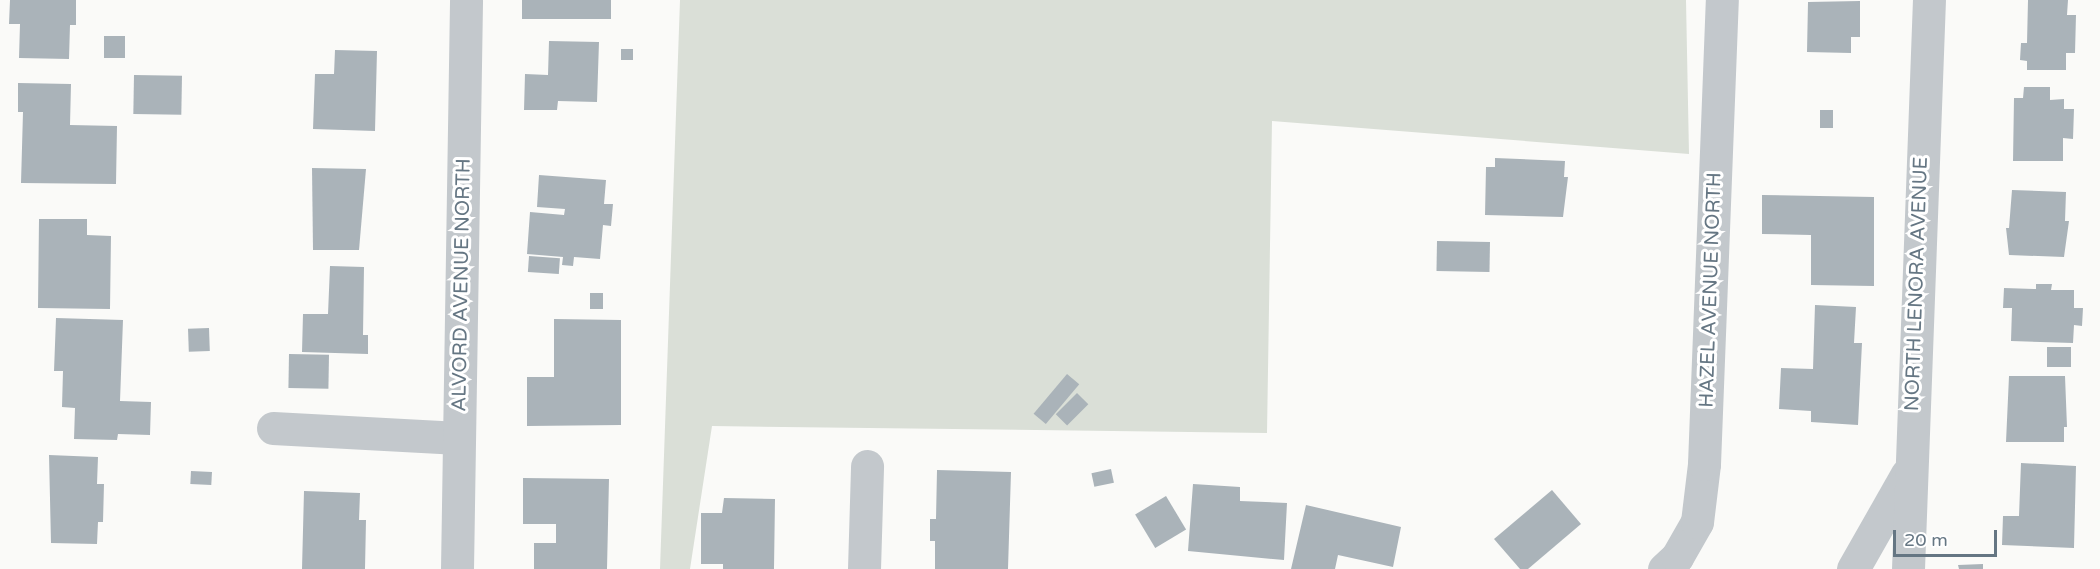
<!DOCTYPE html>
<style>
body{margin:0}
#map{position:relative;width:2100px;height:569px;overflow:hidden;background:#fafaf8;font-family:"Varela Round",sans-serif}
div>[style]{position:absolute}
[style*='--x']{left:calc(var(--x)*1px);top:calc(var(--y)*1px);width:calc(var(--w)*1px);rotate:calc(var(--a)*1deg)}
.green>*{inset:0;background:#dadfd7}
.building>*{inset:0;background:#aab3b9;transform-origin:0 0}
.minor>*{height:33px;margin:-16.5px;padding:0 16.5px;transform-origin:16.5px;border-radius:16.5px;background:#c3c8cc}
span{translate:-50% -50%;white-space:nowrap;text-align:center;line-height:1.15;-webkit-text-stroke:6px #fff;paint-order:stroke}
.street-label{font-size:20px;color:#657683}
.scale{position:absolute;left:1893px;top:530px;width:104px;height:27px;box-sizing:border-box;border:3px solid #657683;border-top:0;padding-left:8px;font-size:18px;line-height:21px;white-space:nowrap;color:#657683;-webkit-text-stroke:4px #fff;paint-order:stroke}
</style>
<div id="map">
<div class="green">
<div style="clip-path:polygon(680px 0,1686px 0,1689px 154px,1272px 121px,1267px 433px,712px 426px,690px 569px,660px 569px)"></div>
</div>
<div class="building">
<div style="clip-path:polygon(10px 0,76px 0,76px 25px,70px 25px,69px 59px,19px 58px,20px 24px,9px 24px)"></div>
<div style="left:522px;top:0;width:89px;height:19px"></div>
<div style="clip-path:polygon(2028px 0,2068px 0,2067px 15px,2076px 15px,2075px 53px,2066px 53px,2066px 70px,2027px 70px,2027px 61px,2020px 60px,2021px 43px,2027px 43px)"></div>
<div style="clip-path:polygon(1860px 1px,1860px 37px,1851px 37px,1851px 53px,1807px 52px,1808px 2px)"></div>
<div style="left:125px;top:36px;width:22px;height:21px;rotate:90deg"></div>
<div style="clip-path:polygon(549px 41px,599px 42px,597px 102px,558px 101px,557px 110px,524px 110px,525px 74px,548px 75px)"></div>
<div style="left:621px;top:49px;width:12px;height:11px"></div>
<div style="clip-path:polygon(335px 50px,377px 51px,375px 131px,313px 129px,315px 74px,334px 74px)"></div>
<div style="left:134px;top:75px;width:48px;height:39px;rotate:1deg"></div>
<div style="clip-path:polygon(18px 83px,71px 84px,70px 125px,117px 126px,116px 184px,21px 183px,23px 112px,18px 112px)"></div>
<div style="clip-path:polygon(2024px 87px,2050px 87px,2050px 100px,2064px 99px,2064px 109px,2074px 109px,2073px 139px,2063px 138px,2063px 161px,2013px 161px,2014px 98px,2023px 98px)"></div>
<div style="left:1820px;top:110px;width:13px;height:18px"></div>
<div style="clip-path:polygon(1495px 158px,1565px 161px,1564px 177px,1568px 177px,1563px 217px,1485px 215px,1486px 167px,1495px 167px)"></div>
<div style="clip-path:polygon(312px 168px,366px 169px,359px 250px,313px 250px)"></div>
<div style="clip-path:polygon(539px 175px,606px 180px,604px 204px,613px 204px,611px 226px,603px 225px,600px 259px,574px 257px,573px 266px,562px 265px,563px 257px,527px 254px,530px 212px,564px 215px,565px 209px,537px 207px)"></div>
<div style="clip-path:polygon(2012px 190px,2066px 192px,2065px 221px,2069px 221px,2064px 257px,2009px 255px,2006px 228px,2009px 228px)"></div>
<div style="clip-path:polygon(1762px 195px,1874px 197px,1874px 286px,1811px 285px,1811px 235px,1762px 234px)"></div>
<div style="clip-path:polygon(39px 219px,87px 219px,87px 235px,111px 236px,110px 309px,38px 308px)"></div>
<div style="left:1437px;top:241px;width:53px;height:30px;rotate:1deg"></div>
<div style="left:529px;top:256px;width:31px;height:16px;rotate:4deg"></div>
<div style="clip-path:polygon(330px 266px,364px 267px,363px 335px,368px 335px,368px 354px,302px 352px,303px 314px,328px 314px)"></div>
<div style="clip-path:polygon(2036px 284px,2052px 284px,2051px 290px,2074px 290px,2074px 308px,2083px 308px,2082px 326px,2074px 325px,2073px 343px,2011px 341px,2012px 308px,2003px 308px,2004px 288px,2036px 289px)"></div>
<div style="left:590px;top:293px;width:13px;height:16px"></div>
<div style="clip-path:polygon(1815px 305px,1856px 307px,1854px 343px,1862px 343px,1858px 425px,1811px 422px,1811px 411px,1779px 409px,1781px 368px,1813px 369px)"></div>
<div style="clip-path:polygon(56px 318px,123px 320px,120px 401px,151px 402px,150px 435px,118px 434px,117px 440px,74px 439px,75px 408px,62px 407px,63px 371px,54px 371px)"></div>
<div style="clip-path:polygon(554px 319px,621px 320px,621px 425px,527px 426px,527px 377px,554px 377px)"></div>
<div style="left:209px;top:328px;width:23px;height:21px;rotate:88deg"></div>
<div style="left:2047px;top:347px;width:24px;height:20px"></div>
<div style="left:289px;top:354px;width:40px;height:34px;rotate:1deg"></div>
<div style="left:1067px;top:374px;width:16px;height:52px;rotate:40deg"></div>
<div style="clip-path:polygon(2009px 376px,2065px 376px,2067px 427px,2064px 427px,2064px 442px,2006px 442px)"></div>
<div style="left:1077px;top:393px;width:16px;height:30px;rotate:45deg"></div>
<div style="clip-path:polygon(49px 455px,98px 457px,97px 484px,104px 484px,103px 522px,98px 522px,97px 544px,51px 543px)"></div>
<div style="clip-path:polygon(2021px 463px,2076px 466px,2074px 548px,2002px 545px,2003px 516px,2019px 516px)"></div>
<div style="left:1111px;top:469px;width:14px;height:20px;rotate:78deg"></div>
<div style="clip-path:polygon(937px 470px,1011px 472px,1008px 569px,935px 569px,935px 541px,930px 541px,930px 519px,936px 519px)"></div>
<div style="left:191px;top:471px;width:21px;height:13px;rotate:3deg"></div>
<div style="clip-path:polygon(523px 478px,609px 479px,607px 569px,534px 569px,534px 543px,556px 543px,556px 524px,523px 524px)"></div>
<div style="clip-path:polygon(1193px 484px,1240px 487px,1240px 501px,1287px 503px,1284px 560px,1188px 551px)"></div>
<div style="clip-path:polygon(1552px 490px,1581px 524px,1528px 569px,1520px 569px,1494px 539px)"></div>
<div style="clip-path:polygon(304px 491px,360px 493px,359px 520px,366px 520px,365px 569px,302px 569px)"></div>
<div style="left:1166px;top:496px;width:39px;height:36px;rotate:59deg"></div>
<div style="clip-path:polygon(724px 498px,775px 499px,774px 569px,723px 569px,723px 564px,701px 564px,701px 513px,722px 513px)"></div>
<div style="clip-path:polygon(1306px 505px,1401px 527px,1393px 567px,1338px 555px,1335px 569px,1291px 569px)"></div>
<div style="clip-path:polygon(1983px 564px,1983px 569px,1959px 569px,1958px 565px)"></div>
</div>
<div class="minor">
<div style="--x:273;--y:428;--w:186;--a:3.1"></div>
<div style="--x:457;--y:569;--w:569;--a:-89.09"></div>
<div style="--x:864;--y:569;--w:103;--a:-88.3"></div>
<div style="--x:1664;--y:569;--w:18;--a:-43"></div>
<div style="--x:1677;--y:557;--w:40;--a:-60.3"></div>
<div style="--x:1697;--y:522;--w:58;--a:-83.1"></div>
<div style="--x:1704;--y:464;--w:464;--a:-87.8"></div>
<div style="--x:1853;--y:569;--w:109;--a:-60.4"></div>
<div style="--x:1908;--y:569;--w:569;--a:-87.89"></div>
</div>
<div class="street-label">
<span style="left:1917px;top:284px;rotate:-88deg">NORTH LENORA AVENUE</span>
<span style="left:462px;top:285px;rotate:-89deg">ALVORD AVENUE NORTH</span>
<span style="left:1711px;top:290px;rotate:-88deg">HAZEL AVENUE NORTH</span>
</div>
<div class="scale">20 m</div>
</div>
